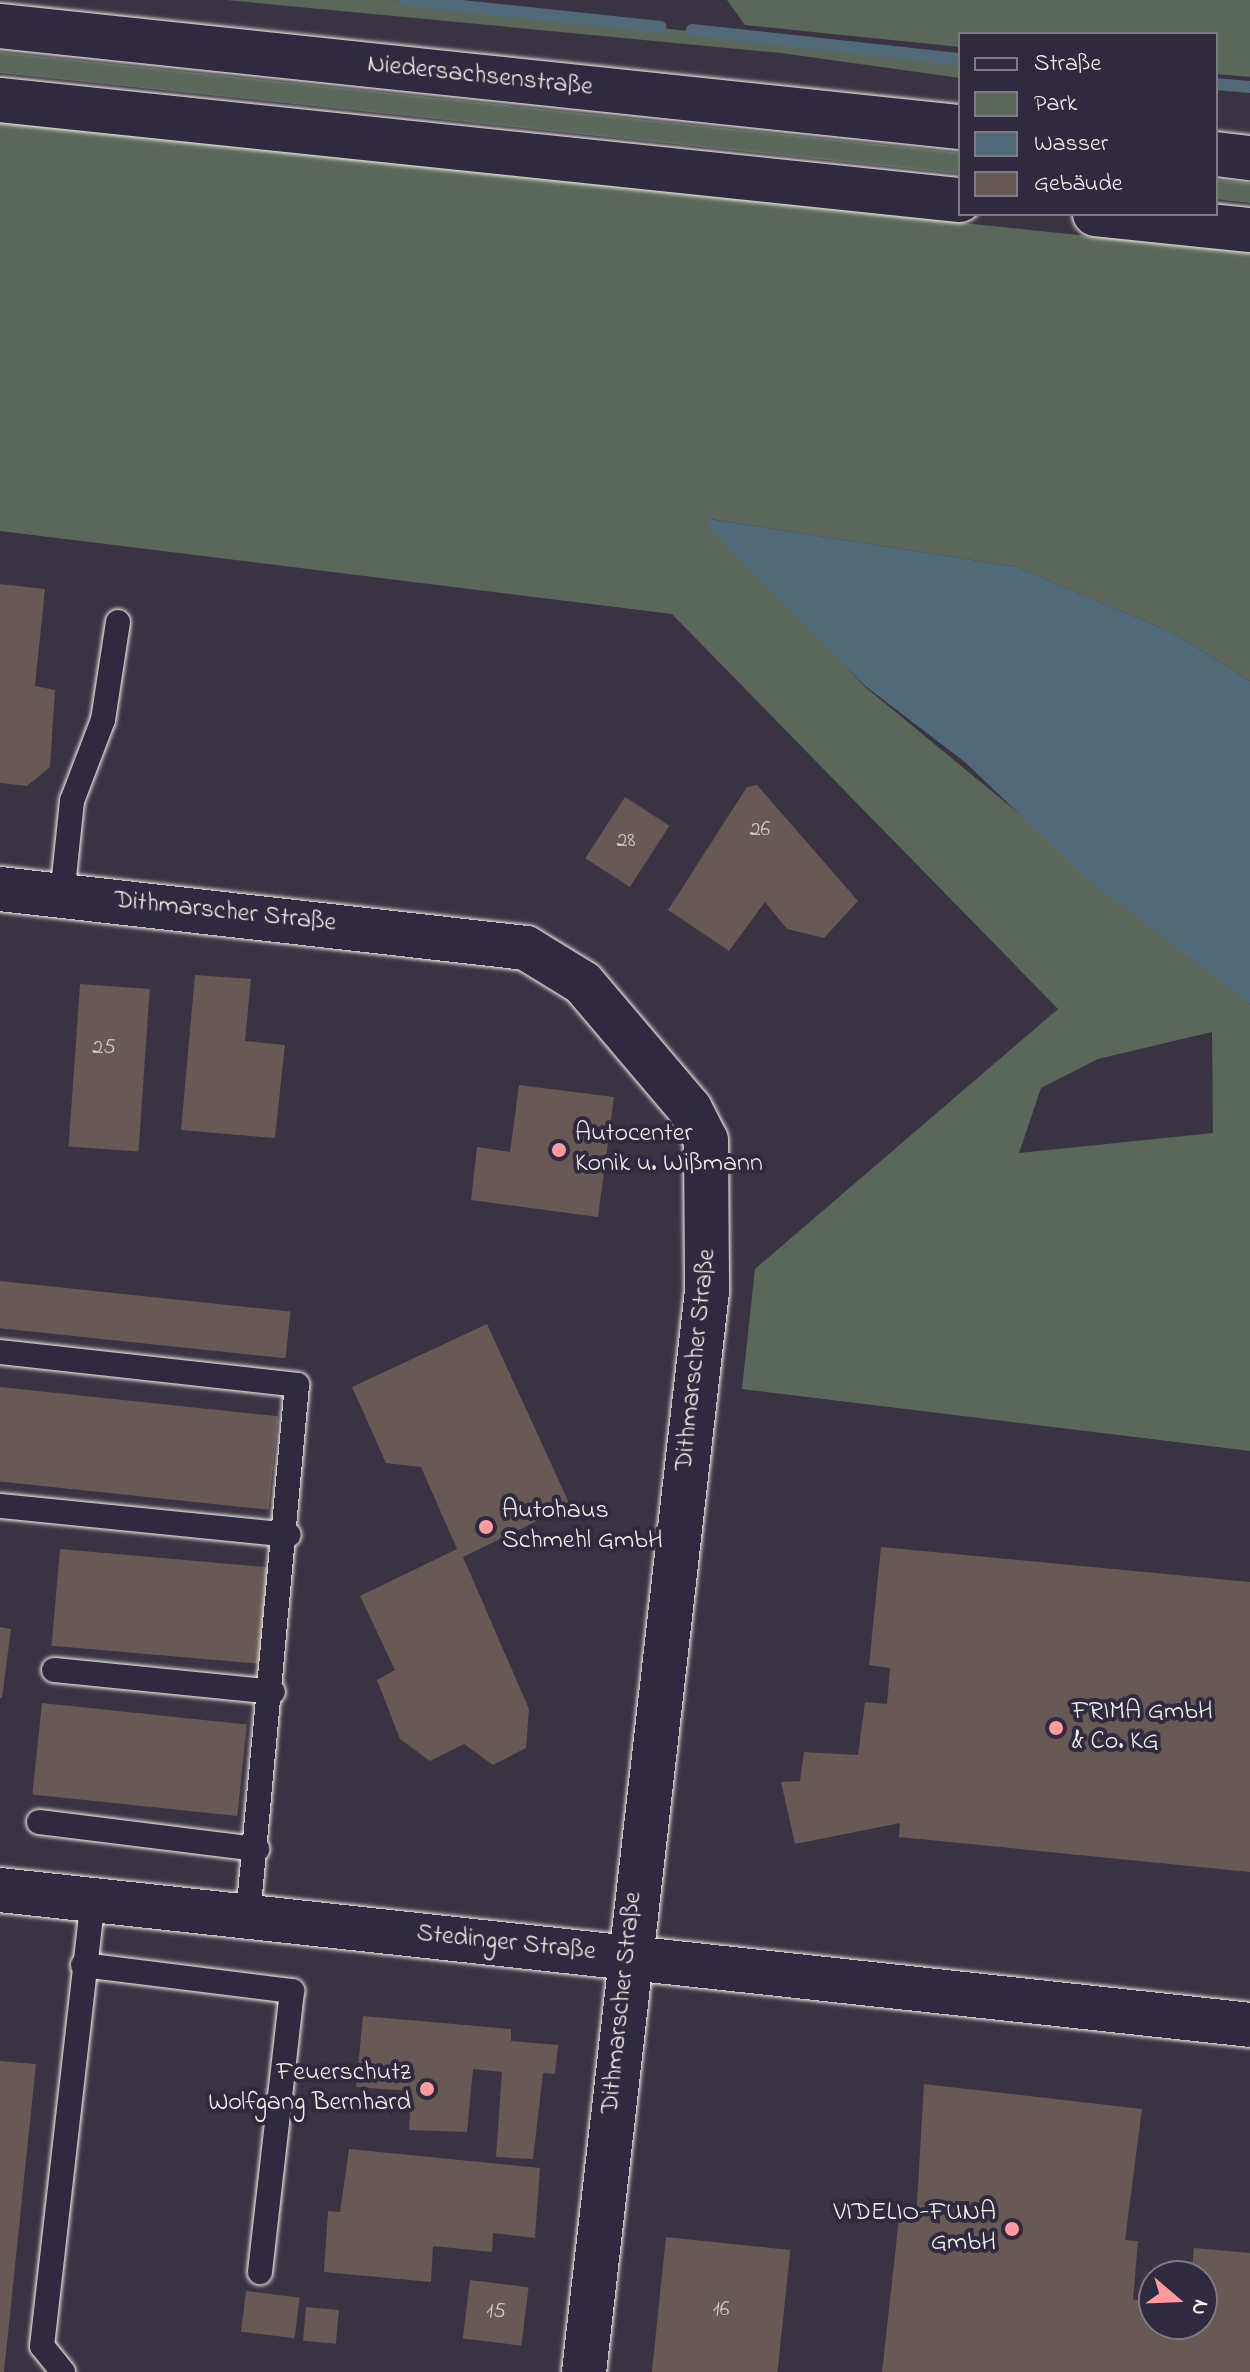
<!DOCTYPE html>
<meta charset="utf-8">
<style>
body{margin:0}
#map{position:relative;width:1250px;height:2372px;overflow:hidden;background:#3a3342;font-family:"Indie Flower",sans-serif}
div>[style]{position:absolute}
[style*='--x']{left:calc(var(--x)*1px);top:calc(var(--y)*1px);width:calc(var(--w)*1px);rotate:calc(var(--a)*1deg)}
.green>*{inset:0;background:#5c675c;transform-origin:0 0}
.water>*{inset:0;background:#516a78}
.stream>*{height:12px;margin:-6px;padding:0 6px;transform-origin:6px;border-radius:6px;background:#516a78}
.building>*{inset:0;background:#675956;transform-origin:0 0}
.roads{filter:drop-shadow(0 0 2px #f4f1e8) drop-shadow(0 0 2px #f4f1e8)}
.lane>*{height:24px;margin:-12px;padding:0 12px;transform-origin:12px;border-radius:12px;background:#2f2a3d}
.street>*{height:44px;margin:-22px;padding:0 22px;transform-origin:22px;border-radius:22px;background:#2f2a3d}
.secondary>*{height:44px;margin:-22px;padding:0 22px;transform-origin:22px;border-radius:22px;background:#2f2a3d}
.dots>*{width:22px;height:22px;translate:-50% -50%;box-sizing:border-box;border:4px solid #2f2a3d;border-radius:50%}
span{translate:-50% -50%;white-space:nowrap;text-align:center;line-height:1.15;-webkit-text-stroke:8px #2f2a3d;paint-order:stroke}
.number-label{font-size:22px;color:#d1cbc4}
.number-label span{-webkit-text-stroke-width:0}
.street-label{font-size:26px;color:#f4f1e8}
.poi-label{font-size:26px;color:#f4f1e8}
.left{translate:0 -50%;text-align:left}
.right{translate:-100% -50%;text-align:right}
.legend{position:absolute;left:958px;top:32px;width:260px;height:184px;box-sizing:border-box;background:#2f2a3d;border:2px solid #7e7a81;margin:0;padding:10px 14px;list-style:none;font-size:24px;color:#f4f1e8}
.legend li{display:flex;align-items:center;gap:16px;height:40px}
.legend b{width:40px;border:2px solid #7e7a81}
.north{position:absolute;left:1138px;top:2260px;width:80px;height:80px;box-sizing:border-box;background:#2f2a3d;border:2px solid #7e7a81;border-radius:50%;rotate:109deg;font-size:22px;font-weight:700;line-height:32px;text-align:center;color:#f4f1e8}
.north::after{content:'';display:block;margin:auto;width:28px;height:36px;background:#ff9aa2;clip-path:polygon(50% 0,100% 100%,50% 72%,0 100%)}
</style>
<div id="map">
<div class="green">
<div style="clip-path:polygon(226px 0,395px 0,944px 58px,960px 60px,960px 78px,781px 53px)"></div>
<div style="clip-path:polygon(727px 0,1250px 0,1250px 77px,1216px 74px,1216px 34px,960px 34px,960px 47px,745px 25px)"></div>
<div style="left:0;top:52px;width:965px;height:21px;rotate:6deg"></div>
<div style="clip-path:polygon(evenodd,0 122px,1250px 253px,1250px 681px,1175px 634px,1017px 567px,710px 519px,864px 686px,1250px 1004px,1250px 1451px,742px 1389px,755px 1269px,1058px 1009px,672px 614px,0 531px,0 122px,1212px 1032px,1213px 1133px,1019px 1153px,1041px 1088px,1098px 1059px,1212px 1032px)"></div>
<div style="clip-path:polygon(1216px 180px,1250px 183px,1250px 203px,1216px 199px)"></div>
</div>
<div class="water">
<div style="clip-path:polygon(709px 519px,1017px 567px,1175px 634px,1250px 681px,1250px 1004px,1086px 878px,966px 763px,864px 685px,708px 526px)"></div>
</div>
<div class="stream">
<div style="--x:405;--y:0;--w:257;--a:6"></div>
<div style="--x:692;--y:30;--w:270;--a:6.2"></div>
<div style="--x:1216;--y:84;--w:34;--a:5"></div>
</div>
<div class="building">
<div style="clip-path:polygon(0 584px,45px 589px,35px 686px,55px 690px,50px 767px,27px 786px,0 783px)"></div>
<div style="clip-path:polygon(757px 785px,858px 901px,824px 938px,787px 929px,765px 902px,729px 951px,668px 910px,747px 787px)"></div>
<div style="left:625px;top:797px;width:53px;height:73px;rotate:33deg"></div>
<div style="clip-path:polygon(195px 975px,251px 979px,245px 1041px,285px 1045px,275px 1138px,181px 1130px)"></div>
<div style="left:80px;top:984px;width:70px;height:163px;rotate:4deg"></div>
<div style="clip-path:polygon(519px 1085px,614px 1097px,598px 1217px,471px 1200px,477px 1147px,510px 1152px)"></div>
<div style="left:0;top:1281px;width:292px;height:47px;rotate:6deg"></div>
<div style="clip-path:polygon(487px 1324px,570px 1505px,463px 1557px,529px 1709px,526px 1748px,493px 1765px,464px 1744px,430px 1761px,400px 1739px,377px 1680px,395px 1670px,360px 1596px,457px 1549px,421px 1467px,386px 1463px,352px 1387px)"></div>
<div style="left:0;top:1387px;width:280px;height:94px;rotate:6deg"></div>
<div style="clip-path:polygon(881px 1547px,1250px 1582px,1250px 1872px,899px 1837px,900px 1823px,795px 1844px,781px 1782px,800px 1781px,804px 1752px,858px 1755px,865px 1702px,887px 1704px,890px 1668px,869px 1665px)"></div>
<div style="left:60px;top:1549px;width:209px;height:97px;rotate:5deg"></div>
<div style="clip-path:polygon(0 1627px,11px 1629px,2px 1698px,0 1698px)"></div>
<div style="left:42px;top:1703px;width:206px;height:92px;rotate:6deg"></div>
<div style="clip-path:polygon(363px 2016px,511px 2029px,511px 2041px,558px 2045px,555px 2074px,543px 2073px,533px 2159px,496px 2157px,502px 2072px,473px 2069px,467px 2132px,409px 2130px,411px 2091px,356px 2087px)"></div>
<div style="clip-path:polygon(0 2061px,36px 2064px,4px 2372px,0 2372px)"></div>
<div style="clip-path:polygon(924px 2084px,1142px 2109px,1125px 2240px,1138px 2241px,1133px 2300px,1154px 2301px,1154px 2324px,1202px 2324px,1202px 2276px,1191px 2276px,1194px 2248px,1250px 2253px,1250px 2372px,882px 2372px,899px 2218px,916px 2219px)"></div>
<div style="clip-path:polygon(349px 2149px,540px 2168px,535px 2238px,493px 2233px,492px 2252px,433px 2246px,431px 2282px,324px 2272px,328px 2211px,340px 2212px)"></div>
<div style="left:666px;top:2237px;width:125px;height:136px;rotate:6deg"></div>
<div style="left:470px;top:2280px;width:59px;height:59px;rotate:7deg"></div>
<div style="left:246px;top:2291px;width:54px;height:41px;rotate:7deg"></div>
<div style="left:306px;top:2307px;width:33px;height:34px;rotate:5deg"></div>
</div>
<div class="roads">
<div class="lane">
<div style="--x:62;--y:896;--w:96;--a:-84"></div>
<div style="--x:72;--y:801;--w:87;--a:-69.1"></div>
<div style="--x:103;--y:720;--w:99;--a:-81.3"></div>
<div style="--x:0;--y:1352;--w:299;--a:6.3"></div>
<div style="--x:297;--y:1385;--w:533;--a:95.27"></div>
<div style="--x:0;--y:1506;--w:290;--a:5.7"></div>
<div style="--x:54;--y:1670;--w:220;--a:5.7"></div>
<div style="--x:39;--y:1822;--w:220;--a:7.1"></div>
<div style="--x:83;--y:1965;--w:211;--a:7.1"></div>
<div style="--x:292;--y:1991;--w:283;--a:96.5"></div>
<div style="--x:63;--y:2372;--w:33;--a:-129"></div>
<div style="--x:42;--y:2346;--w:449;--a:-83.5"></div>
</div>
<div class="street">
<div style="--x:0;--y:889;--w:529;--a:6.4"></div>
<div style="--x:526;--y:948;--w:67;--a:31.6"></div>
<div style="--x:583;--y:983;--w:165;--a:49.7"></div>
<div style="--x:690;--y:1109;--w:35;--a:63"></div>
<div style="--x:706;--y:1140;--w:151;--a:89.6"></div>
<div style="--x:707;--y:1291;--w:1088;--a:96.49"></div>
<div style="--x:0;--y:1890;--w:1257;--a:6.16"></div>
</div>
<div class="secondary">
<div style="--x:0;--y:26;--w:965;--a:6.01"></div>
<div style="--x:0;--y:100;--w:965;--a:5.95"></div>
<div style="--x:1216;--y:154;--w:34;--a:7"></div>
<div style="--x:1095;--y:214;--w:156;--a:5.9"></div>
</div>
</div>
<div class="dots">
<div style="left:559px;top:1150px;background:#ff9aa2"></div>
<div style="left:486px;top:1527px;background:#ff9aa2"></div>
<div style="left:1056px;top:1728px;background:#ff9aa2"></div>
<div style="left:427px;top:2089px;background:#ff9aa2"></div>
<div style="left:1012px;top:2229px;background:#ff9aa2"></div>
</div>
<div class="number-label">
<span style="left:760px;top:831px">26</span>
<span style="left:626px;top:842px">28</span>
<span style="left:104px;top:1049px">25</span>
<span style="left:721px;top:2311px">16</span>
<span style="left:496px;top:2313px">15</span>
</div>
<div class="street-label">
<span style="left:480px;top:77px;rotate:6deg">Niedersachsenstraße</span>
<span style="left:225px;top:913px;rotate:6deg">Dithmarscher Straße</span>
<span style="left:697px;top:1360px;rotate:-84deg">Dithmarscher Straße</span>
<span style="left:506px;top:1944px;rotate:6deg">Stedinger Straße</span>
<span style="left:623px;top:2003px;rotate:-84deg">Dithmarscher Straße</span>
</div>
<div class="poi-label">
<span class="left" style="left:575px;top:1150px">Autocenter<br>Konik u. Wißmann</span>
<span class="left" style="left:502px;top:1527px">Autohaus<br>Schmehl GmbH</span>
<span class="left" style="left:1072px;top:1728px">FRIMA GmbH<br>&amp; Co. KG</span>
<span class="right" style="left:411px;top:2089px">Feuerschutz<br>Wolfgang Bernhard</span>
<span class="right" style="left:996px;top:2229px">VIDELIO-FUNA<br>GmbH</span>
</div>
<ul class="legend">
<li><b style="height:10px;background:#2f2a3d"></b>Straße</li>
<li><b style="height:22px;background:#5c675c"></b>Park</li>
<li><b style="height:22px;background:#516a78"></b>Wasser</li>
<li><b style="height:22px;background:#675956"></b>Gebäude</li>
</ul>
<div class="north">N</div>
</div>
